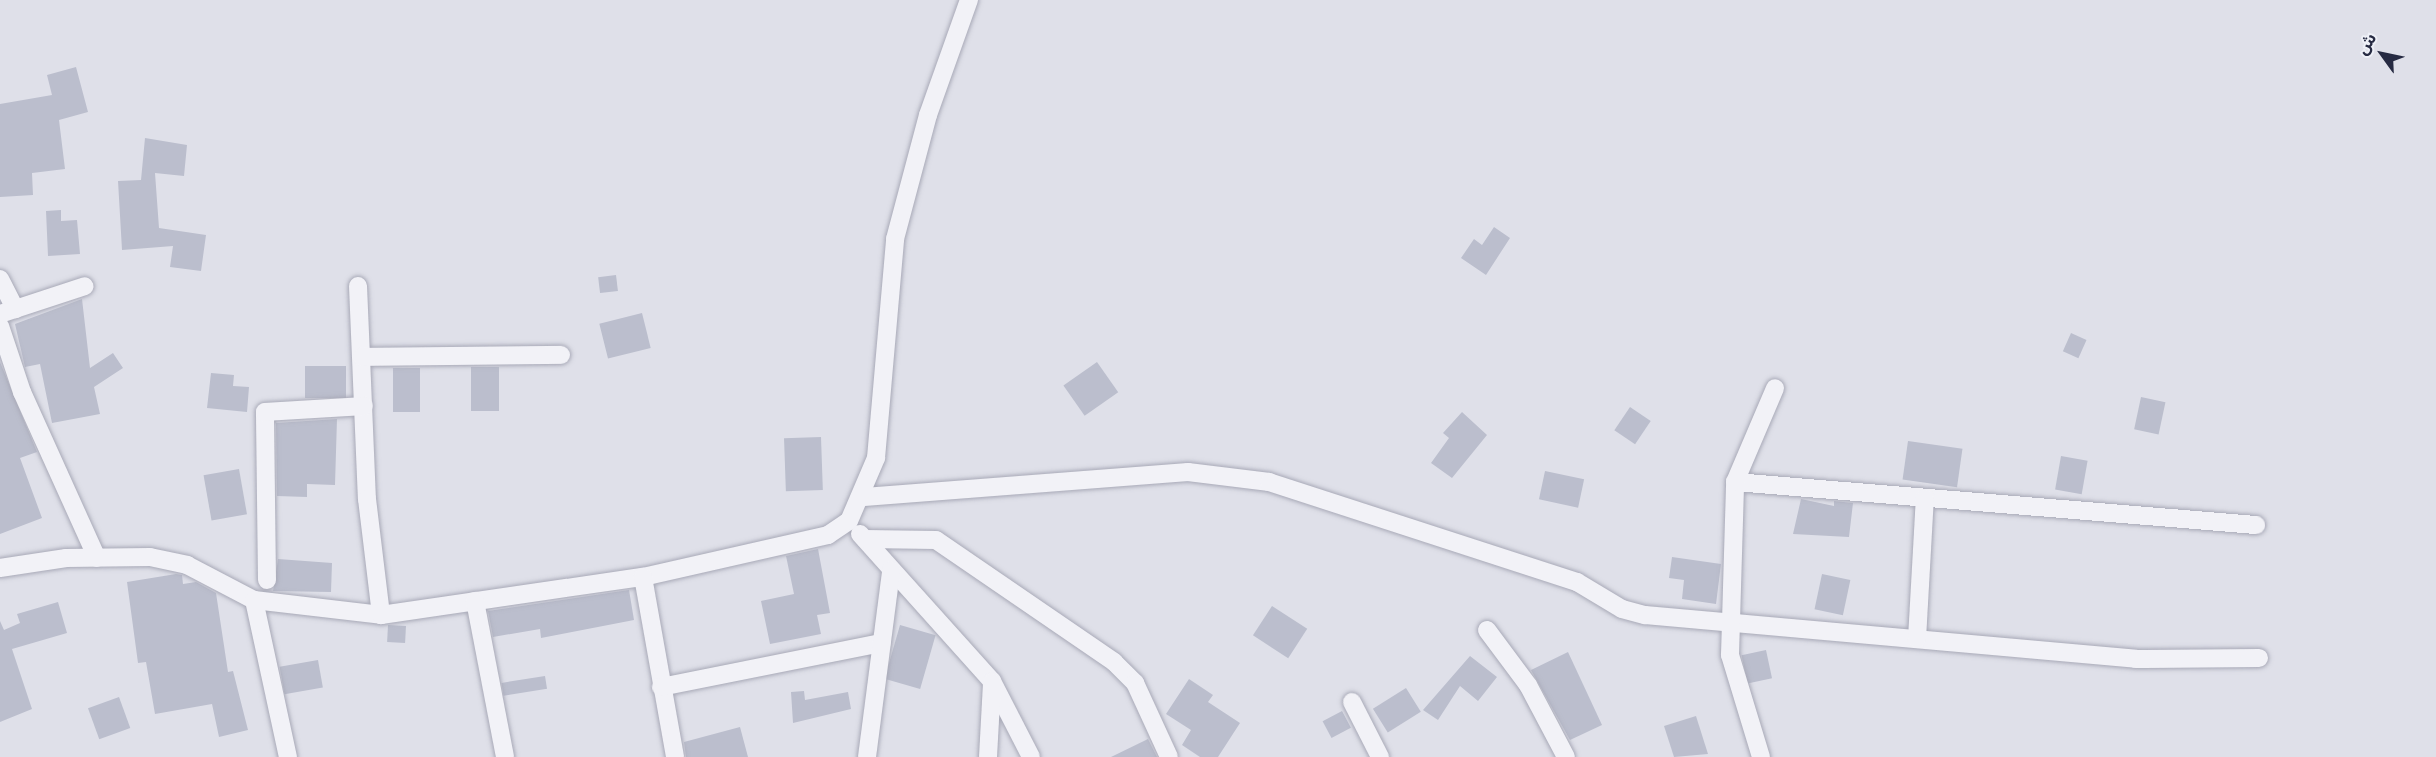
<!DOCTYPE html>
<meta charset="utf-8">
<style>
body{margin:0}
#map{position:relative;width:2436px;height:757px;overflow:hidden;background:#dfe0e9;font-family:"Roboto Condensed","Noto Sans Arabic",sans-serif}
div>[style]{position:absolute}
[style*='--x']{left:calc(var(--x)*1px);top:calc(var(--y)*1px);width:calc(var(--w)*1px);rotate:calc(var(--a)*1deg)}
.building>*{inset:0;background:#bbbecd;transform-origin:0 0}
.roads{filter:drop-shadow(0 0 2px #a8a9b7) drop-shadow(0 0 2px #a8a9b7)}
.minor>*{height:18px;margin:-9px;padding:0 9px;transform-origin:9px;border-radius:9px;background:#f2f2f7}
span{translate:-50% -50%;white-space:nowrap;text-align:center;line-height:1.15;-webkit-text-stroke:6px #eef0f7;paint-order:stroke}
.north{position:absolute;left:2352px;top:24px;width:60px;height:60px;-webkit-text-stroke:4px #eef0f7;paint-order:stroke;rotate:303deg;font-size:16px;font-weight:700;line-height:24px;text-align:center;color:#262a42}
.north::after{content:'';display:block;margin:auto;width:21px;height:27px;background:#262a42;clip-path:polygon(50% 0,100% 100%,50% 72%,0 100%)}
</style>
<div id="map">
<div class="building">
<div style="clip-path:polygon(76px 67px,88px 112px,59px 120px,65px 169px,32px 173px,33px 195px,0 197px,0 104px,52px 95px,47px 75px)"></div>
<div style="clip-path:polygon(145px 138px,187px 145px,184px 176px,155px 173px,159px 228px,206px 235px,201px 271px,170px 267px,173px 246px,122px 250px,118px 181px,141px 180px)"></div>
<div style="clip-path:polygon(61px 210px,61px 221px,77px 220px,80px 254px,48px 256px,46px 211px)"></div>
<div style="clip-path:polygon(1494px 227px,1510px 238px,1486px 275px,1461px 258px,1474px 239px,1482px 245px)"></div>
<div style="left:616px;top:275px;width:16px;height:18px;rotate:83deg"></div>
<div style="clip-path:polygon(82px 299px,90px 368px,113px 353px,123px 368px,94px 387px,100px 414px,52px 423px,40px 364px,25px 367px,15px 324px)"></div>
<div style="left:642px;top:313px;width:36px;height:44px;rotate:76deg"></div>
<div style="left:2071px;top:333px;width:17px;height:20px;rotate:24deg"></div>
<div style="clip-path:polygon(0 362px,37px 452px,20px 458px,42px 518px,0 534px)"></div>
<div style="left:1097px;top:362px;width:37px;height:41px;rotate:55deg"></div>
<div style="left:305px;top:366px;width:41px;height:32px"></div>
<div style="left:471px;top:367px;width:28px;height:44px"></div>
<div style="left:393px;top:368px;width:27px;height:44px"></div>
<div style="clip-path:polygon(211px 373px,234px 375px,233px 386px,249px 387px,247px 412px,207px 408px)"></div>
<div style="left:2141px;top:397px;width:25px;height:33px;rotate:12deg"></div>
<div style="left:1630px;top:407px;width:25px;height:28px;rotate:34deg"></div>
<div style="clip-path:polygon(1462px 412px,1487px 435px,1452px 478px,1431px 463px,1449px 438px,1443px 433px)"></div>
<div style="clip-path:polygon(337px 419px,335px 485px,307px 484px,307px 497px,277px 496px,276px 423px)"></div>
<div style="left:821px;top:437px;width:53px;height:37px;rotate:88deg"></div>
<div style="left:1908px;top:441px;width:55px;height:39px;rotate:8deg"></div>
<div style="left:2061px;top:456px;width:27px;height:34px;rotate:10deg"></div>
<div style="left:239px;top:469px;width:46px;height:36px;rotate:80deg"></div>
<div style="left:1545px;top:471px;width:40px;height:29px;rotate:12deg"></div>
<div style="clip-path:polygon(1801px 499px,1834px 506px,1834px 501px,1853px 503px,1849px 537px,1793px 534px)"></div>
<div style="clip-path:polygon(818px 549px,830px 613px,817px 615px,821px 634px,770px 644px,761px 601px,794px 594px,786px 556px)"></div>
<div style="clip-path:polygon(1672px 557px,1721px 564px,1716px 604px,1682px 599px,1684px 580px,1669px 578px)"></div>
<div style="clip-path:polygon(278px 559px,332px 563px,331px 592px,273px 591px)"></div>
<div style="clip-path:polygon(176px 574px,182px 575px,183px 584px,196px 582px,216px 593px,228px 672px,233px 671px,248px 730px,219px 737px,212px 704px,155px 714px,146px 662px,138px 663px,127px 582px)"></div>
<div style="left:1822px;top:574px;width:29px;height:36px;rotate:12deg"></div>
<div style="clip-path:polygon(629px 590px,634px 620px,541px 638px,540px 629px,493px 637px,488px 611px)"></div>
<div style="clip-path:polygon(58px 602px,67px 633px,12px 649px,32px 709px,0 722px,0 621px,4px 630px,20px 623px,17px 614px)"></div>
<div style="left:1272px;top:606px;width:42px;height:35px;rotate:33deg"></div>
<div style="left:388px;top:625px;width:18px;height:17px;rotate:3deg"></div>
<div style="left:900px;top:625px;width:37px;height:56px;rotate:16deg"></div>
<div style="left:1766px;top:650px;width:29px;height:25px;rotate:78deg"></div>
<div style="clip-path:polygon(1568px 652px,1602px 725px,1570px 740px,1531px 670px)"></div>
<div style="clip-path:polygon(1470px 656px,1497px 677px,1478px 701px,1460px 686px,1438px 720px,1423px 710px)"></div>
<div style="left:318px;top:660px;width:28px;height:39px;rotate:80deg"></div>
<div style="left:545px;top:676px;width:13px;height:44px;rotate:81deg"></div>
<div style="clip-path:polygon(1189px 679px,1213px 695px,1208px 702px,1240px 723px,1218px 757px,1200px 757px,1182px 745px,1191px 730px,1166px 714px)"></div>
<div style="left:1406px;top:688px;width:28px;height:39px;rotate:58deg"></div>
<div style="clip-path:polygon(804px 691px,805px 700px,848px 692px,851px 709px,793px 723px,791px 692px)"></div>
<div style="left:119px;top:697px;width:33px;height:33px;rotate:70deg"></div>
<div style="left:1342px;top:711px;width:19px;height:22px;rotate:62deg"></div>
<div style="clip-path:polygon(1696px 716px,1708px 754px,1674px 757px,1664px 726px)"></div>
<div style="clip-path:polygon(740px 727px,748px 757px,686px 757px,684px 742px)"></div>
<div style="clip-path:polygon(1148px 739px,1157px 757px,1111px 757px)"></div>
</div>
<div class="roads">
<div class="minor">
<div style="--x:0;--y:279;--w:34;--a:63"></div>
<div style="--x:358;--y:286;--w:213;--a:87.6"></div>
<div style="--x:367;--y:499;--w:117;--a:83.1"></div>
<div style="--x:0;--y:314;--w:89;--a:-18.2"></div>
<div style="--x:0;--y:326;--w:70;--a:71.6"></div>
<div style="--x:22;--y:392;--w:182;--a:65.7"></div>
<div style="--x:362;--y:357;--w:199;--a:-0.6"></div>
<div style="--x:1735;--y:482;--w:523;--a:4.72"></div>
<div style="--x:864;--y:497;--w:325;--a:-4.4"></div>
<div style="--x:1188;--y:472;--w:82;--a:7"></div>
<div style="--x:1269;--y:482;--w:324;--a:18"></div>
<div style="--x:1577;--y:582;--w:52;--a:31"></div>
<div style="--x:1622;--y:609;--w:24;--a:15"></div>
<div style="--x:1645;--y:615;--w:493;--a:5.1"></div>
<div style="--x:2136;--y:659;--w:123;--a:-0.5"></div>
<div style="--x:860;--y:534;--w:198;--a:48.1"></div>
<div style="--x:992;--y:681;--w:85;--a:62.8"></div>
<div style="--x:865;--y:539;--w:71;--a:0.8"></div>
<div style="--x:936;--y:540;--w:216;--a:34.4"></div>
<div style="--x:1114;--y:662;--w:30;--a:45"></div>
<div style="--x:1135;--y:683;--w:81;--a:65.3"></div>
<div style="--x:0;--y:568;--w:67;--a:-8.6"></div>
<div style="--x:66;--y:558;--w:84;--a:-0.7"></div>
<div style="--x:150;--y:557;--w:38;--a:12"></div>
<div style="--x:187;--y:565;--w:76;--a:27.6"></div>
<div style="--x:254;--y:600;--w:128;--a:6.7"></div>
<div style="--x:381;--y:615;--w:265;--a:-8.3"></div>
<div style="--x:643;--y:577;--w:190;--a:-12.8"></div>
<div style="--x:828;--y:535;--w:25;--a:-34"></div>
<div style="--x:849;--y:521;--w:69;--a:-66.8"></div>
<div style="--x:876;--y:458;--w:220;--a:-85"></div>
<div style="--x:895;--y:239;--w:128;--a:-75.1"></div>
<div style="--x:928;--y:115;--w:122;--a:-70.4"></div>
<div style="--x:643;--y:577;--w:183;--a:79.9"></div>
<div style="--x:267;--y:580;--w:168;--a:-90.7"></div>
<div style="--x:265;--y:412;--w:99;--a:-3.5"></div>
<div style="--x:254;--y:600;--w:161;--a:77.8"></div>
<div style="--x:475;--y:601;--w:159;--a:79.1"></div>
<div style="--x:1487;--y:630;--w:69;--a:53.3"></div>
<div style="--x:1528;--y:685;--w:81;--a:62.2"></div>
<div style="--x:1917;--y:639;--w:141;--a:-86.8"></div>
<div style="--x:661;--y:687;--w:225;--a:-11.3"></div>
<div style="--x:1352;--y:702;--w:62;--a:63"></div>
<div style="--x:867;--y:757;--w:188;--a:-82.6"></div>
<div style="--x:988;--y:757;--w:75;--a:-86.9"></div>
<div style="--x:1761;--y:757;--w:107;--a:-106.9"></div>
<div style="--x:1730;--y:655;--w:173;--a:-88.3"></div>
<div style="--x:1735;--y:482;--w:102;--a:-66.9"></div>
</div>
</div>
<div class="north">ش</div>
</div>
